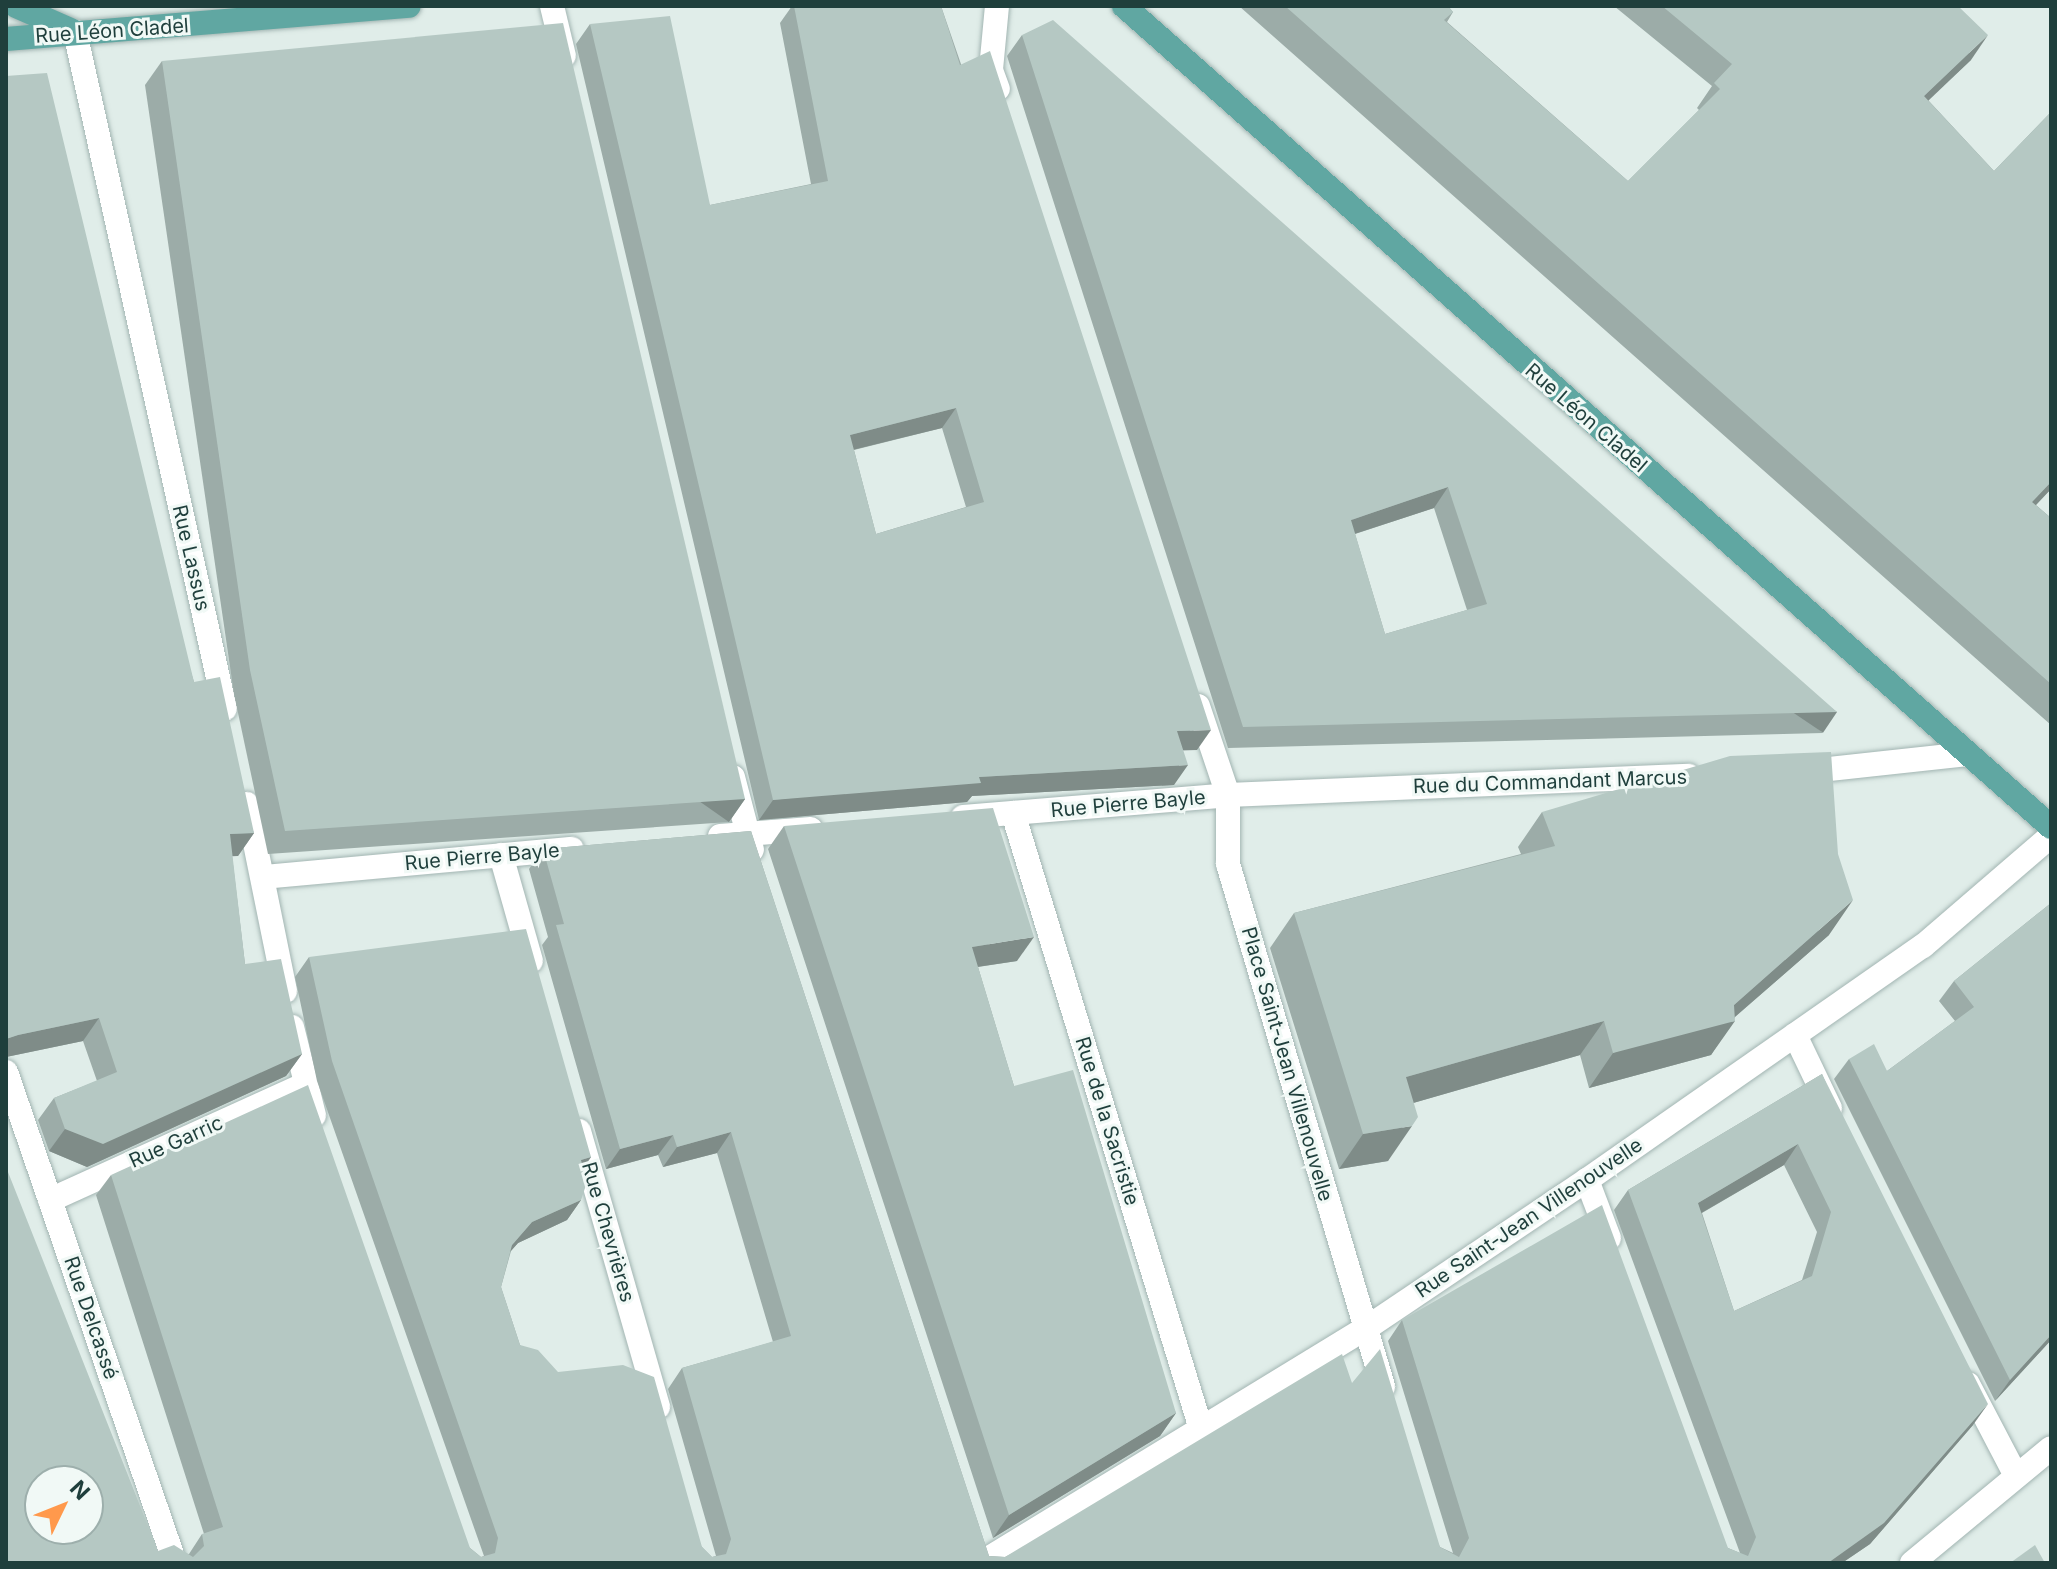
<!DOCTYPE html>
<meta charset="utf-8">
<style>
body{margin:0}
#map{position:relative;width:2057px;height:1569px;overflow:hidden;background:#e0ede9;font-family:Inter,sans-serif}
div>[style]{position:absolute}
[style*='--x']{left:calc(var(--x)*1px);top:calc(var(--y)*1px);width:calc(var(--w)*1px);rotate:calc(var(--a)*1deg)}
.roads{filter:drop-shadow(0 0 2px #a2b5b2) drop-shadow(0 0 2px #a2b5b2)}
.minor>*{height:24px;margin:-12px;padding:0 12px;transform-origin:12px;border-radius:12px;background:#fff}
.tertiary>*{height:24px;margin:-12px;padding:0 12px;transform-origin:12px;border-radius:12px;background:#fff}
.primary>*{height:24px;margin:-12px;padding:0 12px;transform-origin:12px;border-radius:12px;background:#60a7a2}
.wall>*{inset:0;background:#9caca8}
.shaded-wall>*{inset:0;background:#7f8c88;transform-origin:0 0}
.building>*{inset:0;background:#b5c8c3}
span{translate:-50% -50%;white-space:nowrap;text-align:center;line-height:1.15;-webkit-text-stroke:6px #f1f9f6;paint-order:stroke}
.street-label{font-size:20px;color:#1f3f3c}
.frame{position:absolute;inset:0;border:8px solid #1f3f3c;pointer-events:none}
.north{position:absolute;left:24px;top:1465px;width:80px;height:80px;box-sizing:border-box;background:#f1f9f6;border:2px solid #9dafac;border-radius:50%;rotate:47deg;font-size:22px;font-weight:700;line-height:32px;text-align:center;color:#1f3f3c}
.north::after{content:'';display:block;margin:auto;width:28px;height:36px;background:#ff994c;clip-path:polygon(50% 0,100% 100%,50% 72%,0 100%)}
</style>
<div id="map">
<div class="roads">
<div class="minor">
<div style="--x:552;--y:6;--w:51;--a:76.5"></div>
<div style="--x:997;--y:6;--w:64;--a:95.4"></div>
<div style="--x:991;--y:70;--w:20;--a:70"></div>
<div style="--x:75;--y:32;--w:693;--a:77.51"></div>
<div style="--x:1198;--y:706;--w:94;--a:71.4"></div>
<div style="--x:1228;--y:795;--w:69;--a:90"></div>
<div style="--x:1228;--y:864;--w:545;--a:73.46"></div>
<div style="--x:1802;--y:772;--w:166;--a:-6.2"></div>
<div style="--x:733;--y:777;--w:75;--a:75.4"></div>
<div style="--x:247;--y:804;--w:191;--a:78.5"></div>
<div style="--x:1013;--y:813;--w:644;--a:73.03"></div>
<div style="--x:963;--y:817;--w:266;--a:-4.7"></div>
<div style="--x:1228;--y:795;--w:461;--a:-2.4"></div>
<div style="--x:720;--y:836;--w:91;--a:-4.4"></div>
<div style="--x:501;--y:855;--w:110;--a:74.2"></div>
<div style="--x:263;--y:877;--w:310;--a:-5.2"></div>
<div style="--x:292;--y:1027;--w:91;--a:76"></div>
<div style="--x:1795;--y:1035;--w:81;--a:64.4"></div>
<div style="--x:6;--y:1072;--w:519;--a:71.01"></div>
<div style="--x:579;--y:1131;--w:287;--a:74"></div>
<div style="--x:1587;--y:1180;--w:62;--a:69.2"></div>
<div style="--x:50;--y:1200;--w:278;--a:-24.4"></div>
<div style="--x:1968;--y:1384;--w:102;--a:62.4"></div>
<div style="--x:981;--y:1563;--w:450;--a:-31.4"></div>
<div style="--x:1365;--y:1329;--w:267;--a:-33.9"></div>
<div style="--x:1587;--y:1180;--w:409;--a:-34.9"></div>
<div style="--x:1923;--y:946;--w:169;--a:-40.7"></div>
</div>
<div class="tertiary">
<div style="--x:1912;--y:1563;--w:180;--a:-39.6"></div>
</div>
<div class="primary">
<div style="--x:16;--y:6;--w:62;--a:23.7"></div>
<div style="--x:1124;--y:6;--w:1238;--a:41.53"></div>
<div style="--x:6;--y:39;--w:404;--a:-4.7"></div>
</div>
</div>
<div class="wall">
<div style="clip-path:polygon(evenodd,792px 6px,941px 6px,1197px 750px,1183px 750px,1174px 785px,972px 796px,967px 802px,759px 820px,576px 44px,590px 24px,710px 205px,811px 184px,780px 23px,792px 6px,942px 428px,966px 507px,876px 534px,854px 450px,942px 428px)"></div>
<div style="clip-path:polygon(1239px 6px,1448px 6px,1453px 12px,1447px 22px,1628px 181px,1699px 110px,1697px 108px,1712px 86px,1614px 6px,1958px 6px,1971px 60px,1928px 100px,1994px 171px,2051px 112px,2051px 489px,2036px 505px,2051px 518px,2051px 725px)"></div>
<div style="clip-path:polygon(evenodd,1022px 35px,1823px 733px,1228px 748px,1007px 56px,1022px 35px,1434px 508px,1467px 610px,1385px 634px,1355px 534px,1434px 508px)"></div>
<div style="clip-path:polygon(162px 61px,745px 799px,729px 822px,268px 854px,234px 694px,145px 85px)"></div>
<div style="clip-path:polygon(6px 76px,194px 682px,254px 833px,238px 856px,232px 856px,245px 964px,302px 1054px,286px 1076px,87px 1167px,49px 1151px,38px 1120px,54px 1098px,97px 1081px,83px 1041px,6px 1057px)"></div>
<div style="clip-path:polygon(1542px 812px,1829px 935px,1735px 1017px,1711px 1055px,1589px 1088px,1580px 1055px,1413px 1103px,1388px 1161px,1339px 1169px,1270px 948px,1294px 913px,1521px 854px,1518px 847px)"></div>
<div style="clip-path:polygon(784px 826px,1017px 961px,978px 967px,1014px 1086px,1176px 1413px,1160px 1436px,993px 1538px,768px 849px)"></div>
<div style="clip-path:polygon(evenodd,751px 831px,989px 1556px,1005px 1557px,1352px 1383px,1440px 1547px,1453px 1553px,1388px 1341px,1402px 1320px,1728px 1548px,1740px 1553px,1614px 1210px,1628px 1190px,1822px 1074px,1973px 1425px,1870px 1544px,1842px 1563px,6px 1563px,158px 1551px,189px 1554px,202px 1534px,204px 1534px,96px 1195px,111px 1175px,470px 1548px,481px 1557px,484px 1556px,317px 1081px,295px 977px,309px 957px,591px 1157px,583px 1168px,581px 1200px,567px 1220px,518px 1243px,511px 1251px,501px 1287px,520px 1345px,702px 1547px,712px 1557px,716px 1556px,668px 1389px,682px 1368px,773px 1342px,717px 1153px,663px 1167px,658px 1155px,606px 1169px,542px 945px,548px 937px,529px 869px,543px 849px,751px 831px,1784px 1165px,1817px 1232px,1802px 1280px,1734px 1311px,1702px 1213px,1784px 1165px)"></div>
<div style="clip-path:polygon(2051px 903px,2051px 1340px,1995px 1401px,1834px 1079px,1849px 1059px,1887px 1071px,1955px 1021px,1939px 1001px,1954px 981px)"></div>
</div>
<div class="shaded-wall">
<div style="clip-path:polygon(1988px 35px,1971px 60px,1907px 121px,1924px 96px)"></div>
<div style="clip-path:polygon(956px 408px,942px 428px,836px 454px,850px 435px)"></div>
<div style="clip-path:polygon(2051px 482px,2051px 489px,2015px 527px,2032px 502px)"></div>
<div style="clip-path:polygon(1448px 487px,1434px 508px,1336px 540px,1351px 520px)"></div>
<div style="left:1837px;top:712px;width:25px;height:594px;rotate:124deg"></div>
<div style="clip-path:polygon(1211px 730px,1197px 750px,1163px 751px,1177px 731px)"></div>
<div style="clip-path:polygon(1188px 765px,1174px 785px,972px 796px,967px 802px,759px 820px,773px 800px,979px 777px)"></div>
<div style="left:745px;top:799px;width:28px;height:461px;rotate:125deg"></div>
<div style="clip-path:polygon(254px 833px,238px 856px,214px 857px,230px 834px)"></div>
<div style="clip-path:polygon(1853px 900px,1829px 935px,1729px 1022px,1735px 1021px,1711px 1055px,1589px 1088px,1613px 1053px,1734px 1005px)"></div>
<div style="clip-path:polygon(1034px 937px,1017px 961px,956px 970px,972px 947px)"></div>
<div style="clip-path:polygon(99px 1018px,83px 1041px,6px 1057px,6px 1039px,18px 1035px)"></div>
<div style="clip-path:polygon(1604px 1021px,1580px 1055px,1382px 1112px,1406px 1077px)"></div>
<div style="clip-path:polygon(302px 1054px,286px 1076px,87px 1167px,49px 1151px,65px 1129px)"></div>
<div style="clip-path:polygon(1412px 1126px,1388px 1161px,1339px 1169px,1363px 1134px)"></div>
<div style="clip-path:polygon(731px 1132px,717px 1153px,663px 1167px,677px 1147px)"></div>
<div style="clip-path:polygon(673px 1135px,658px 1155px,606px 1169px,620px 1149px)"></div>
<div style="clip-path:polygon(1798px 1144px,1784px 1165px,1684px 1223px,1698px 1203px)"></div>
<div style="clip-path:polygon(591px 1157px,577px 1177px,581px 1160px)"></div>
<div style="clip-path:polygon(581px 1200px,567px 1220px,518px 1243px,498px 1265px,512px 1245px,532px 1222px)"></div>
<div style="clip-path:polygon(2051px 1335px,2051px 1340px,1995px 1401px,2010px 1380px)"></div>
<div style="clip-path:polygon(1988px 1404px,1973px 1425px,1870px 1544px,1842px 1563px,1828px 1563px)"></div>
<div style="clip-path:polygon(1176px 1413px,1160px 1436px,993px 1538px,1009px 1515px)"></div>
</div>
<div class="building">
<div style="clip-path:polygon(evenodd,794px 6px,941px 6px,960px 65px,990px 51px,1211px 730px,1177px 731px,1188px 765px,979px 777px,981px 783px,773px 800px,590px 24px,670px 16px,710px 205px,828px 181px,794px 6px,956px 408px,984px 502px,876px 534px,850px 435px,956px 408px)"></div>
<div style="clip-path:polygon(1285px 6px,1448px 6px,1453px 12px,1444px 20px,1628px 181px,1720px 89px,1714px 83px,1732px 64px,1662px 6px,1958px 6px,1988px 35px,1924px 96px,1994px 171px,2051px 112px,2051px 482px,2032px 502px,2051px 518px,2051px 684px)"></div>
<div style="clip-path:polygon(evenodd,1053px 20px,1837px 712px,1243px 727px,1022px 35px,1053px 20px,1448px 487px,1487px 604px,1385px 634px,1351px 520px,1448px 487px)"></div>
<div style="clip-path:polygon(563px 23px,745px 799px,285px 831px,250px 670px,162px 61px)"></div>
<div style="clip-path:polygon(47px 73px,194px 682px,220px 677px,254px 833px,230px 834px,245px 964px,281px 959px,302px 1054px,103px 1144px,65px 1129px,54px 1098px,117px 1072px,99px 1018px,18px 1035px,6px 1039px,6px 76px)"></div>
<div style="clip-path:polygon(1831px 752px,1838px 854px,1853px 900px,1734px 1005px,1735px 1021px,1613px 1053px,1604px 1021px,1406px 1077px,1418px 1117px,1412px 1126px,1363px 1134px,1294px 913px,1555px 846px,1542px 812px,1730px 756px)"></div>
<div style="clip-path:polygon(993px 808px,1034px 937px,972px 947px,1014px 1086px,1073px 1070px,1176px 1413px,1009px 1515px,784px 826px)"></div>
<div style="clip-path:polygon(evenodd,751px 831px,989px 1556px,1005px 1557px,1342px 1354px,1352px 1383px,1380px 1349px,1440px 1547px,1459px 1557px,1469px 1538px,1402px 1320px,1602px 1205px,1728px 1548px,1748px 1556px,1756px 1537px,1628px 1190px,1822px 1074px,1988px 1404px,1884px 1523px,1828px 1563px,6px 1563px,6px 1167px,158px 1551px,174px 1545px,193px 1557px,204px 1546px,202px 1534px,223px 1527px,111px 1175px,308px 1085px,470px 1548px,481px 1557px,495px 1553px,498px 1538px,332px 1061px,309px 957px,526px 929px,591px 1157px,581px 1160px,587px 1182px,581px 1200px,532px 1222px,512px 1245px,501px 1287px,520px 1345px,538px 1350px,558px 1372px,623px 1365px,654px 1377px,702px 1547px,712px 1557px,726px 1554px,731px 1539px,682px 1368px,791px 1336px,731px 1132px,677px 1147px,673px 1135px,620px 1149px,556px 925px,564px 924px,543px 849px,751px 831px,1798px 1144px,1831px 1212px,1812px 1276px,1734px 1311px,1698px 1203px,1798px 1144px,751px 831px,40px 1481px,88px 1481px,88px 1529px,40px 1529px,40px 1481px)"></div>
<div style="clip-path:polygon(2051px 903px,2051px 1335px,2010px 1380px,1849px 1059px,1874px 1044px,1887px 1071px,1974px 1007px,1954px 981px)"></div>
<div style="clip-path:polygon(2035px 1545px,2045px 1563px,2010px 1563px)"></div>
</div>
<div class="street-label">
<span style="left:112px;top:31px;rotate:-4deg">Rue Léon Cladel</span>
<span style="left:1586px;top:418px;rotate:41deg">Rue Léon Cladel</span>
<span style="left:191px;top:558px;rotate:77deg">Rue Lassus</span>
<span style="left:1550px;top:782px;rotate:-2deg">Rue du Commandant Marcus</span>
<span style="left:1128px;top:804px;rotate:-5deg">Rue Pierre Bayle</span>
<span style="left:482px;top:857px;rotate:-5deg">Rue Pierre Bayle</span>
<span style="left:1287px;top:1064px;rotate:74deg">Place Saint-Jean Villenouvelle</span>
<span style="left:1107px;top:1121px;rotate:73deg">Rue de la Sacristie</span>
<span style="left:176px;top:1142px;rotate:-24deg">Rue Garric</span>
<span style="left:1529px;top:1218px;rotate:-34deg">Rue Saint-Jean Villenouvelle</span>
<span style="left:608px;top:1232px;rotate:74deg">Rue Chevrières</span>
<span style="left:91px;top:1318px;rotate:71deg">Rue Delcassé</span>
</div>
<div class="frame"></div>
<div class="north">N</div>
</div>
